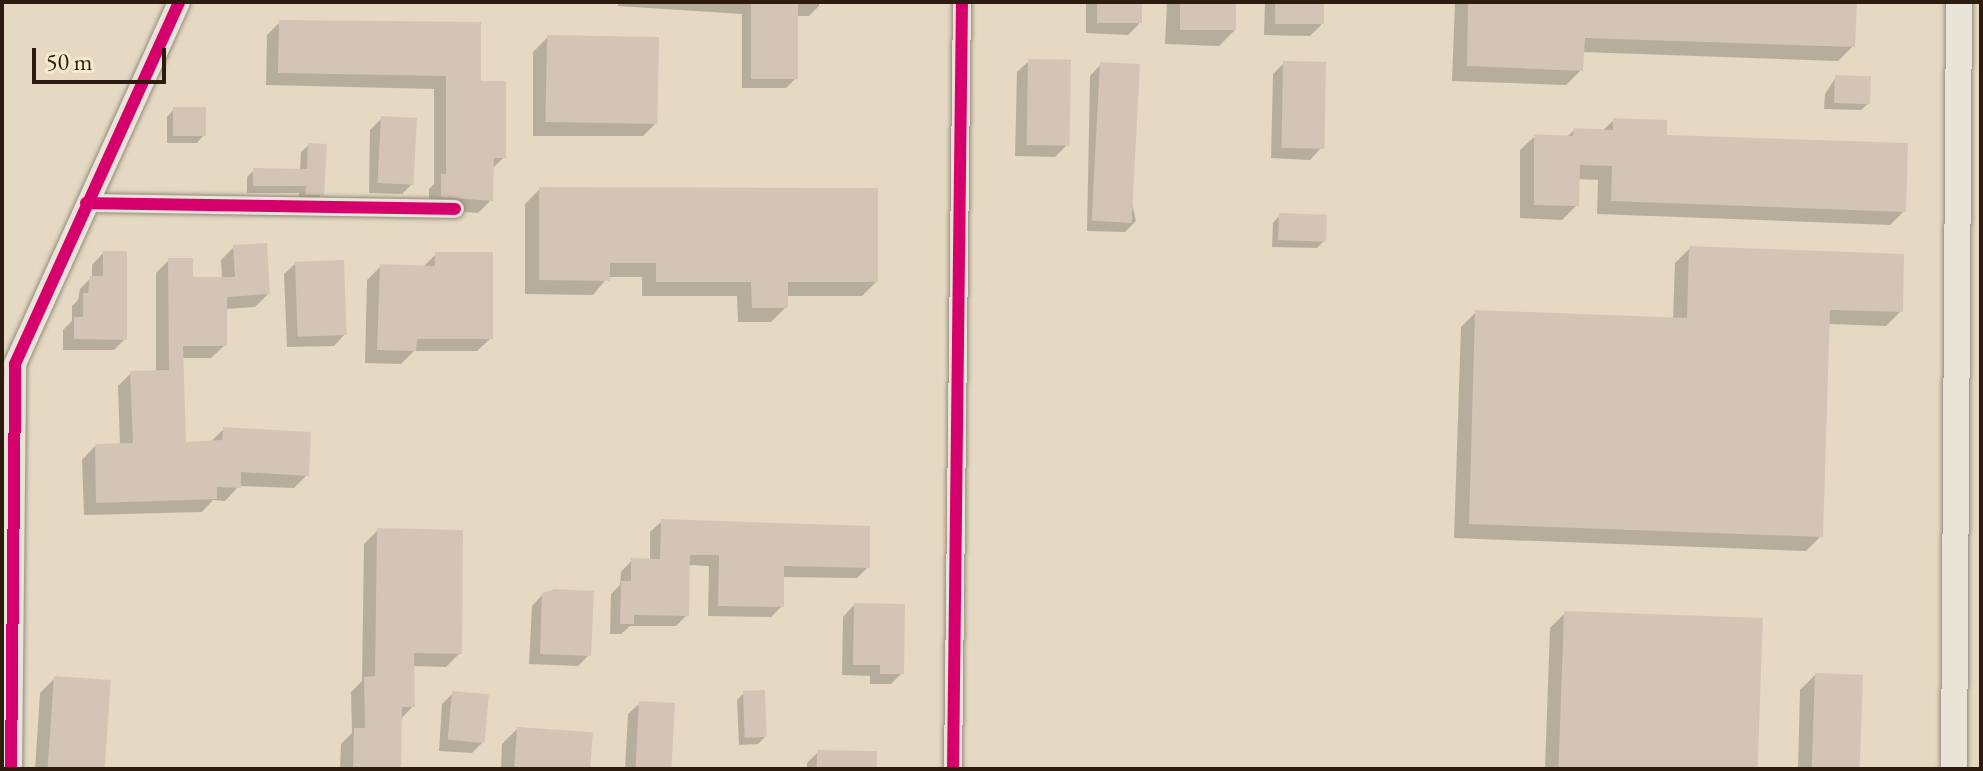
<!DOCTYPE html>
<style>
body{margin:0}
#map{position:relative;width:1983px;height:771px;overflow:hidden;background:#e5d9c3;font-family:"EB Garamond",serif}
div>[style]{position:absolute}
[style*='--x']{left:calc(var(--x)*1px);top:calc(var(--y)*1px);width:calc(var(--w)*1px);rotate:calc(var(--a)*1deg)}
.shadow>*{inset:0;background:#0003}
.building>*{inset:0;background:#d4c4b6;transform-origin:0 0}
.roads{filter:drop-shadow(0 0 2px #948b7e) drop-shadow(0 0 2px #948b7e)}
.minor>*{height:18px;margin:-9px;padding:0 9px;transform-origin:9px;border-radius:9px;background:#e9e3d8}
.tertiary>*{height:22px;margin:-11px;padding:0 11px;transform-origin:11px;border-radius:11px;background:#e9e3d8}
.secondary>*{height:26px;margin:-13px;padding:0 13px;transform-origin:13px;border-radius:13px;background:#e9e3d8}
.cycleway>*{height:12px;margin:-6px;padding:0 6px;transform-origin:6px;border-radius:6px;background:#d6006c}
span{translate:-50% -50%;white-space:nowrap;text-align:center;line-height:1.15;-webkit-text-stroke:8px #f7e9cf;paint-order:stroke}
.frame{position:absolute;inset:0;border:4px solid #2d1b10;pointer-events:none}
.scale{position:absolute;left:32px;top:48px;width:134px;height:36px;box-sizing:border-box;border:4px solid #2d1b10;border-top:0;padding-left:10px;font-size:24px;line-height:28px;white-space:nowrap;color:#2d1b10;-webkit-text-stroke:6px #f7e9cf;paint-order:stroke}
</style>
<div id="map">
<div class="shadow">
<div style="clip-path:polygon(618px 2px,819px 2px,819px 6px,809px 16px,796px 16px,796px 78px,786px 88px,742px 88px,742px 14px,618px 6px)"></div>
<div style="clip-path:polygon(1086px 2px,1140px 2px,1139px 24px,1128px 35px,1086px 33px)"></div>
<div style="clip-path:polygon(1167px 2px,1234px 2px,1234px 31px,1219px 46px,1165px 44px)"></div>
<div style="clip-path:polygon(1265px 2px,1322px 2px,1321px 25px,1310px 36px,1264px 35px)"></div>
<div style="clip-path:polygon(1455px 2px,1855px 2px,1853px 46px,1838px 61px,1582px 52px,1581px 70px,1566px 85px,1452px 81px)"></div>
<div style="clip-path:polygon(280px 22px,479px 83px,504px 157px,491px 170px,491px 200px,478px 213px,429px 209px,429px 189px,434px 184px,434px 89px,266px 85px,267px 35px)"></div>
<div style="clip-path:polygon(548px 37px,658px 121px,643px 136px,533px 136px,533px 52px)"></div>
<div style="clip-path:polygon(1029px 61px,1066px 146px,1055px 157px,1015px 156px,1017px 72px)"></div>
<div style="clip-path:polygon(1284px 63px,1321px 148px,1310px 160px,1271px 158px,1273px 74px)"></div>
<div style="clip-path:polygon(1101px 64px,1136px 221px,1125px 232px,1087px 231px,1090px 76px)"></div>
<div style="clip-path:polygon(1836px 77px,1869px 103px,1861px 110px,1824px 109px,1825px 94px)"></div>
<div style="clip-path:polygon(174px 109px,204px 135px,197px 143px,167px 143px,167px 117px)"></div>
<div style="clip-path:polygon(382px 118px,413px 183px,402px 194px,369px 193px,370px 130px)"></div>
<div style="clip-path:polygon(1614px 120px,1665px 137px,1904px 211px,1890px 225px,1597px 214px,1598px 180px,1578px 179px,1577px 205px,1562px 220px,1520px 218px,1520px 150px,1535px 136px,1567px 137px,1574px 130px,1602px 131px)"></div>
<div style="clip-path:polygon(309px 145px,322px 194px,315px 201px,299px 201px,299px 193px,247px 193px,247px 177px,254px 170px,300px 171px,301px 152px)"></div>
<div style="clip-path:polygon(540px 189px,876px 282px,862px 296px,786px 296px,786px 307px,771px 322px,738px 322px,737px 296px,642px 296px,642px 277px,608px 277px,593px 295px,525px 294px,525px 204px)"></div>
<div style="clip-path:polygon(1280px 215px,1324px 241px,1317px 248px,1272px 247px,1273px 223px)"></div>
<div style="clip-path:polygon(234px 247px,268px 294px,255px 307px,225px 309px,225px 345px,211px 358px,181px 358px,184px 444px,209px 443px,224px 429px,307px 475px,294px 488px,239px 486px,225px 501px,213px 500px,202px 512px,84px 515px,82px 460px,95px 446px,120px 446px,118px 386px,131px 373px,156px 372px,156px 273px,169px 260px,191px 279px,222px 279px,221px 260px)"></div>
<div style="clip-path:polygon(1690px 248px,1901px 311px,1886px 326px,1828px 324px,1821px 536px,1806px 551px,1454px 538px,1461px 327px,1476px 312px,1673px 319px,1675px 263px)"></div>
<div style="clip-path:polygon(103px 253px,125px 339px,114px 350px,63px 350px,63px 330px,72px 321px,72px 306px,78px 300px,80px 289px,92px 277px,92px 265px)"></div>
<div style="clip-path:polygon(436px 254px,491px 338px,477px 351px,414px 351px,401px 364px,365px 363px,367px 280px,381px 266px,422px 268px)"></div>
<div style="clip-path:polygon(296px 263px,345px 334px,334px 346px,287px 347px,284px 274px)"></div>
<div style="clip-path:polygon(662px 521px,868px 567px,857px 578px,782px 577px,782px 606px,771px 617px,708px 616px,709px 566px,688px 565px,687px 615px,676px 626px,630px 626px,621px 634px,610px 634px,611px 594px,620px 585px,621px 572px,632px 560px,650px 561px,650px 532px)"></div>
<div style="clip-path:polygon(378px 530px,460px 653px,446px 667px,412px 666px,413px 706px,400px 720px,399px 769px,340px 769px,341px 744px,352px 733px,351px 692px,362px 681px,364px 544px)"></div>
<div style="clip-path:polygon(543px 594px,589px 655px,578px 666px,529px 664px,532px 606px)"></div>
<div style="clip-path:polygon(854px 605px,902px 673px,891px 684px,870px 684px,870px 676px,842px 675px,843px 617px)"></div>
<div style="clip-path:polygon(1565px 613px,1757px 769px,1545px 769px,1550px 628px)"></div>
<div style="clip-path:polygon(1815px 675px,1858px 769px,1798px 769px,1800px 690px)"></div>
<div style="clip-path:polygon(55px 678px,104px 769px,35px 769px,40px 693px)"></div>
<div style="clip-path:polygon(453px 693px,483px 742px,472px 753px,439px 751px,442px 704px)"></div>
<div style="clip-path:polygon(744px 693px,765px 737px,758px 744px,739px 745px,737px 700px)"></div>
<div style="clip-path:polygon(640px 703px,669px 769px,625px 769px,628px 714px)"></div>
<div style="clip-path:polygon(517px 729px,589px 769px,501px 769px,502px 744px)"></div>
<div style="clip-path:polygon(818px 752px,875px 769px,807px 769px,807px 763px)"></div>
</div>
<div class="building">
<div style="left:751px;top:2px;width:47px;height:77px"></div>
<div style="left:1097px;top:2px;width:45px;height:21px"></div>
<div style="left:1180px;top:2px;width:56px;height:28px"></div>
<div style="left:1275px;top:2px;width:49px;height:22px"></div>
<div style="clip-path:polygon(1468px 2px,1857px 2px,1855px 47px,1585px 38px,1583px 71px,1467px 66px)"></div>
<div style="clip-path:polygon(279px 20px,481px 22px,481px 81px,506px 81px,506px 158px,494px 158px,493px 201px,441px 197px,441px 174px,446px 174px,446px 76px,278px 73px)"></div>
<div style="left:547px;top:35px;width:112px;height:87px;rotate:1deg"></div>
<div style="left:1028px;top:59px;width:43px;height:86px;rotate:1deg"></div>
<div style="left:1283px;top:61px;width:43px;height:87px;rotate:1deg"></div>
<div style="left:1100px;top:62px;width:40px;height:159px;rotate:3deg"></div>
<div style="left:1835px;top:75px;width:36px;height:28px;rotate:2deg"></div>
<div style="left:173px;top:107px;width:33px;height:29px"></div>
<div style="left:381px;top:116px;width:36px;height:67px;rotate:3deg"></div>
<div style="clip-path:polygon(1613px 118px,1667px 120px,1667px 135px,1908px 143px,1906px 212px,1611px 201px,1612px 166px,1580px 165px,1579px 206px,1534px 205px,1534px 134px,1573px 136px,1574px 128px,1613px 130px)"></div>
<div style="clip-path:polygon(308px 143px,327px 144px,324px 195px,305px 195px,306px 186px,253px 186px,253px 168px,307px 169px)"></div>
<div style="clip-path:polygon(539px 187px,878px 188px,878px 282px,788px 282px,788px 308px,752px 308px,751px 282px,656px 282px,656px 263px,610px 263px,610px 281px,539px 280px)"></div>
<div style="left:1279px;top:213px;width:48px;height:27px;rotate:2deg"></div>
<div style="clip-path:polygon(267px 243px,270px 294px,227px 297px,227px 346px,183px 346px,186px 442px,222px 440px,223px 427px,311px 432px,309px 476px,241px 472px,241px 488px,217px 487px,217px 499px,96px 503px,95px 444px,133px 443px,130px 371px,169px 370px,168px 258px,193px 258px,193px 277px,235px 277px,233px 245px)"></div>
<div style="clip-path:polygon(1689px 246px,1904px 254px,1903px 312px,1830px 310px,1823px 537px,1469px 524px,1475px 310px,1687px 318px)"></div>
<div style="clip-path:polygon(103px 251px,127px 251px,127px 340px,74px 339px,74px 317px,83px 317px,83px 293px,88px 293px,90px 276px,103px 276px)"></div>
<div style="clip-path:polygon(435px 252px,493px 252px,493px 339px,417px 339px,416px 351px,377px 350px,380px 264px,435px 266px)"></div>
<div style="left:344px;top:260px;width:75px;height:49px;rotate:88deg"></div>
<div style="clip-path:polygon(661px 519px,870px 526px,870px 568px,784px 566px,784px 607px,718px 606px,719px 555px,690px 555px,689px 616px,634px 615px,634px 624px,620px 624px,621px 581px,631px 581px,631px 558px,660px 559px)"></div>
<div style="clip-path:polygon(377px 528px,463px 530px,462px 654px,414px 653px,415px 707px,402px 707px,401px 769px,353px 769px,354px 728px,365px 728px,364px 677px,375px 676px)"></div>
<div style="clip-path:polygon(555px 589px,594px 591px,591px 656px,540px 654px,542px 593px)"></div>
<div style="clip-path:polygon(854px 603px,905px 604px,904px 674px,880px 674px,880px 665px,853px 665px)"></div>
<div style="left:1564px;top:611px;width:199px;height:158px;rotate:2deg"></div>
<div style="left:1815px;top:673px;width:48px;height:96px;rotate:2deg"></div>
<div style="left:54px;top:676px;width:57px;height:93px;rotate:4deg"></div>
<div style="left:765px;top:690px;width:47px;height:22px;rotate:88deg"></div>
<div style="left:452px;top:691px;width:37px;height:49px;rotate:5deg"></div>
<div style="left:639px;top:701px;width:36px;height:68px;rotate:3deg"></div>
<div style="left:517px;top:727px;width:76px;height:42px;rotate:4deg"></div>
<div style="left:817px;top:750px;width:60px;height:19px;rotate:1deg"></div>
</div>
<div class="roads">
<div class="minor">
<div style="--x:86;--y:203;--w:369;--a:0.9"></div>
<div style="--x:953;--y:769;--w:767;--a:-89.33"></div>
</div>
<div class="tertiary">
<div style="--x:11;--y:769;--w:405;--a:-89.4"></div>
<div style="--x:15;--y:364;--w:397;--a:-65.6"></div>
</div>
<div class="secondary">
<div style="--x:1954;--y:769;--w:767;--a:-89.63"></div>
</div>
</div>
<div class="cycleway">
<div style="--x:86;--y:203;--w:369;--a:0.9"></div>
<div style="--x:11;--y:769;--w:405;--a:-89.4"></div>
<div style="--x:15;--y:364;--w:397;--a:-65.6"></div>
<div style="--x:953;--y:769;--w:767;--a:-89.33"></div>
</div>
<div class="frame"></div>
<div class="scale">50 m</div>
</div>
